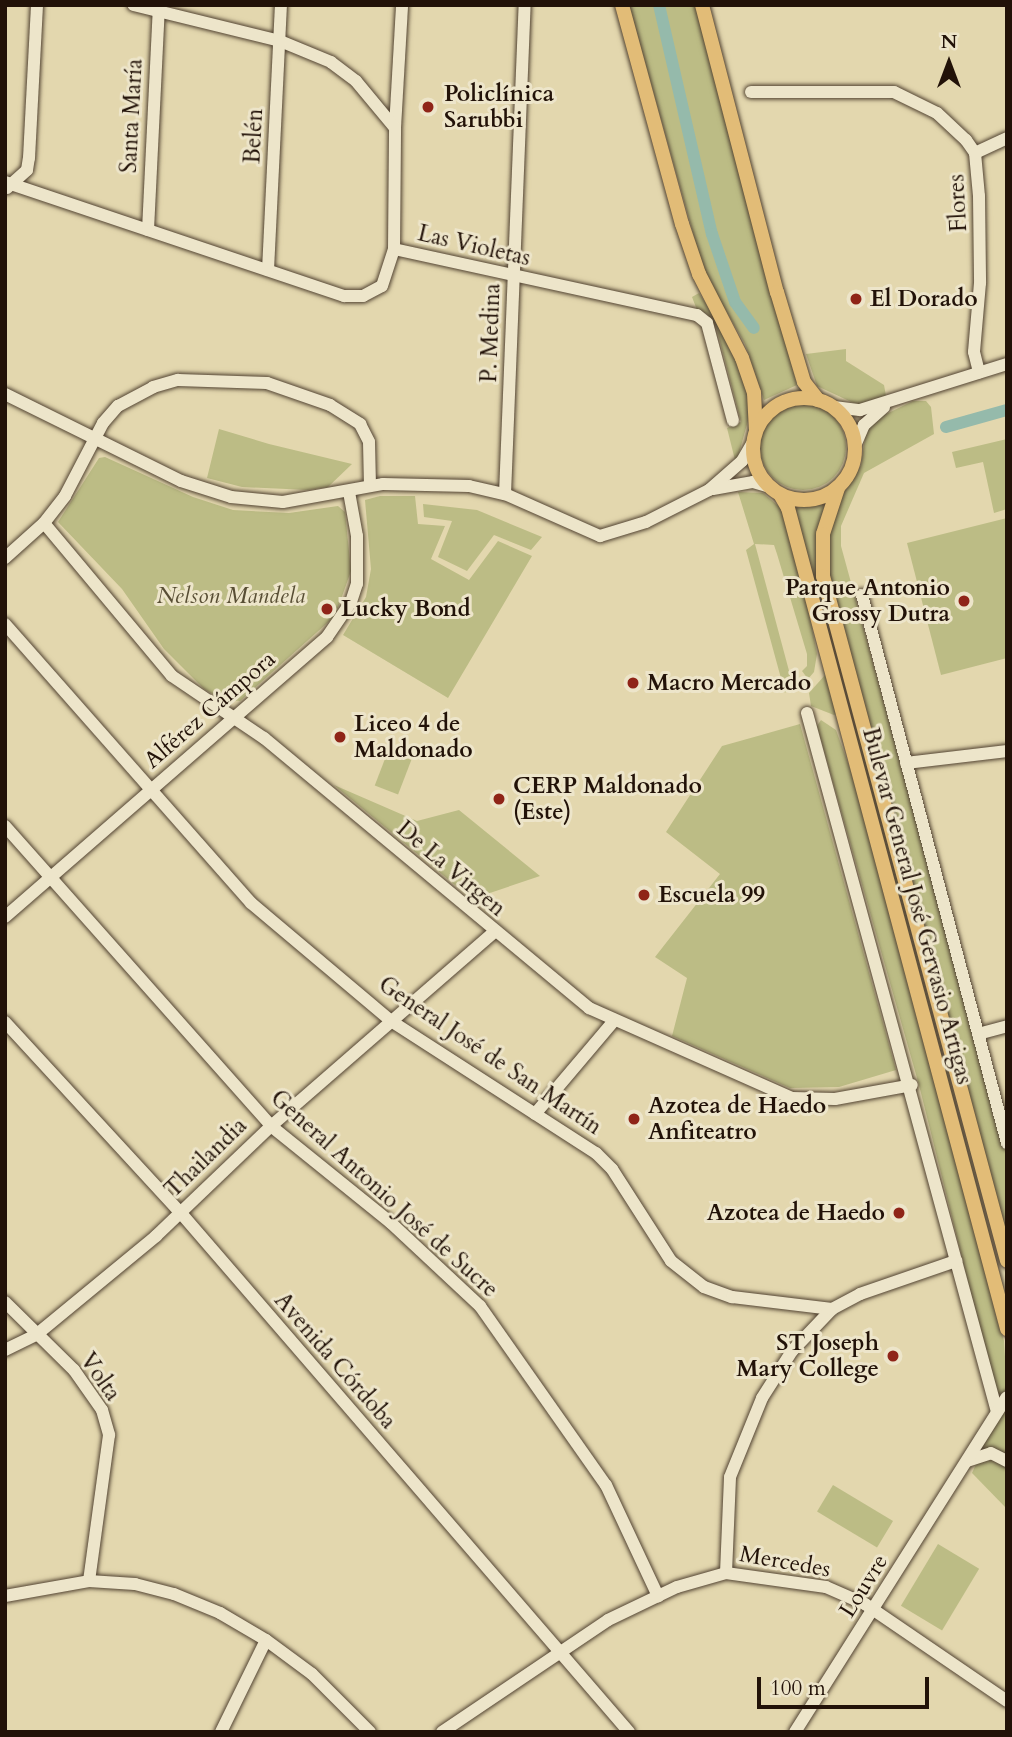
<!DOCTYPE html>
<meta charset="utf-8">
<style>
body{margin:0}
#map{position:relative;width:1012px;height:1737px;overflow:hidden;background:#e3d7ae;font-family:Cardo,serif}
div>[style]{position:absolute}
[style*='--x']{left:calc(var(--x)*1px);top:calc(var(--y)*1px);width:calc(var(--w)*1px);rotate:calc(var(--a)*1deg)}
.green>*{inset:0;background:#bcbc85;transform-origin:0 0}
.round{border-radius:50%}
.canal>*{height:12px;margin:-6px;padding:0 6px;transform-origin:6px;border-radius:6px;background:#95baab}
.roads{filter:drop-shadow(0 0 2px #524332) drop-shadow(0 0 2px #524332)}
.minor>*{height:12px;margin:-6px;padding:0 6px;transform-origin:6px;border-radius:6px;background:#ede5ca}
.major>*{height:14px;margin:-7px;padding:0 7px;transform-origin:7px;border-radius:7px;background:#e2bc77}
.major>.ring{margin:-7px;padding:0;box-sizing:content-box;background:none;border:14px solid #e2bc77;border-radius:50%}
.dots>*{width:19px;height:19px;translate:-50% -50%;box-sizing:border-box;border:4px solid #ede5ca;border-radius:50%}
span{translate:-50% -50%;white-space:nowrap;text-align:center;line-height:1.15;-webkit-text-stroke:6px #ede5ca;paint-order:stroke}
.poi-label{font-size:23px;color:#221208;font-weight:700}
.left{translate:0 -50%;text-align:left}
.right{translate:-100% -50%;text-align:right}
.street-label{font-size:23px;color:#221208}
.park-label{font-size:23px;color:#584e34;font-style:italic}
.frame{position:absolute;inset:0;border:7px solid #221208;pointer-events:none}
.north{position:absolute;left:914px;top:28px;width:70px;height:70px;-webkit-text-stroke:5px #ede5ca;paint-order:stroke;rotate:0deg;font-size:19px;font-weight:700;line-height:28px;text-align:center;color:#221208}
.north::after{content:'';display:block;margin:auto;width:24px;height:32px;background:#221208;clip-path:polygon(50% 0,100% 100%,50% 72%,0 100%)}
.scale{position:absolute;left:757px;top:1677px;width:172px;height:32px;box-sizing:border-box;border:4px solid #221208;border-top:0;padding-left:9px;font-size:21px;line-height:24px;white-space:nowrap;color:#221208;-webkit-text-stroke:5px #ede5ca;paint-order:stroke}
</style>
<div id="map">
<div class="green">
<div style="clip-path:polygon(629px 5px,695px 5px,797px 385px,764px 400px,745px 344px,704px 272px)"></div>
<div style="clip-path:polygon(699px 293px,726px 335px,746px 382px,749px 417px,736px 464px,727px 428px,741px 422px,716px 326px,707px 314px,697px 310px,692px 297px)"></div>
<div style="clip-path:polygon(846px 349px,846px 361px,884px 385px,886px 396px,860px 406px,817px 386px,806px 354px)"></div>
<div style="clip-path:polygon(913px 401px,926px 401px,931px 407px,934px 434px,864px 473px,841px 526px,841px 546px,1007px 1153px,1007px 1236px,829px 576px,830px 528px,842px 496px,861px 465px,866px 432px,874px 420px)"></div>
<div class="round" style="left:760px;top:404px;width:86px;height:86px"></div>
<div style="clip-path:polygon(219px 429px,269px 444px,352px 464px,328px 487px,308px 490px,242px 487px,207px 478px)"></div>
<div style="clip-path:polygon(1007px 439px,1007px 509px,994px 513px,983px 462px,956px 468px,952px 452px)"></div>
<div style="clip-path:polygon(105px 457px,193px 497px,233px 510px,289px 513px,338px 506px,345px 512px,351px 571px,335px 616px,240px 701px,221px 699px,204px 689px,164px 649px,122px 589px,58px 522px,99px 458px)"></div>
<div style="clip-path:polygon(738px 492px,763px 493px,783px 510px,809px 612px,817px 654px,814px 672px,808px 679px,802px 671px,807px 666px,807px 654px,777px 554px,774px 545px,755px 544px,792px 682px,785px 693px,746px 550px,754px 544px)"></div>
<div style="clip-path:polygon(380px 496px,415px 496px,418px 524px,445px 526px,431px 559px,469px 580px,498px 541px,532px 556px,448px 698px,343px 635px,366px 597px,371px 569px,365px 500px)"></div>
<div style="clip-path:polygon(423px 504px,477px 510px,542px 537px,531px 550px,494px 535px,467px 571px,438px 557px,452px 521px,424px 517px)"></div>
<div style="clip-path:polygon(825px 504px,817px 530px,818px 576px,1007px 1299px,795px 508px)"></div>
<div style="clip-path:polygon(1007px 518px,1007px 658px,941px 675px,907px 543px)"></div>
<div style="clip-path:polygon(825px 675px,836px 714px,834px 715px,811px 706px,809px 693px)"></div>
<div style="clip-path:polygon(821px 720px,836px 730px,857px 788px,1004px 1341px,1007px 1388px,1003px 1394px,996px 1394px,919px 1085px,817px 726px)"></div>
<div style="clip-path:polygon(800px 724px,896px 1070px,839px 1087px,790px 1088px,672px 1036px,687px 978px,655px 957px,720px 874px,666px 832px,722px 746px)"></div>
<div style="left:388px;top:751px;width:25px;height:37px;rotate:21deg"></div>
<div style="clip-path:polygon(334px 785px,417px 821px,459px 810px,540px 876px,472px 899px)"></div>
<div style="clip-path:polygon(1007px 1403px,1007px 1456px,991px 1448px,977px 1451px)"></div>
<div style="clip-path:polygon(987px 1458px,1007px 1466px,1007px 1509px,972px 1473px,977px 1462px)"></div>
<div style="left:833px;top:1485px;width:70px;height:31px;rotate:31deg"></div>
<div style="left:938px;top:1544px;width:48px;height:72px;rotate:31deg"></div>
</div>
<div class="canal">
<div style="--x:659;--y:5;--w:235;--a:77"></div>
<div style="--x:712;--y:234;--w:72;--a:71.3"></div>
<div style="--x:735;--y:302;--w:32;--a:54"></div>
<div style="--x:946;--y:427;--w:63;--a:-15.6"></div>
</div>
<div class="roads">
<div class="minor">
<div style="--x:751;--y:92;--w:143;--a:0"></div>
<div style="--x:894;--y:92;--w:48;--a:26"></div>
<div style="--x:937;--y:113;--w:40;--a:43"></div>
<div style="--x:966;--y:140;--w:16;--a:55"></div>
<div style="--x:975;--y:153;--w:43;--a:84.7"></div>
<div style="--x:979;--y:196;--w:87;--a:89.3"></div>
<div style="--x:980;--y:283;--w:69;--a:95"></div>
<div style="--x:974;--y:352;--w:21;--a:76"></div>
<div style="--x:395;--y:128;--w:123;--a:-86.7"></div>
<div style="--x:975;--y:153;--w:35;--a:-25"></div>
<div style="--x:5;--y:182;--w:358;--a:18.6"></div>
<div style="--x:344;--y:296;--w:19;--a:0"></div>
<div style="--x:363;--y:296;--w:21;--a:-28"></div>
<div style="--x:382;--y:286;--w:39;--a:-72"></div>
<div style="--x:394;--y:249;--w:121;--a:-89.5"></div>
<div style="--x:395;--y:128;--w:61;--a:-129.7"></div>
<div style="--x:356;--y:81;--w:31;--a:-143"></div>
<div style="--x:331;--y:62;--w:55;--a:-157.6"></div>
<div style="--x:280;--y:41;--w:151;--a:-166.2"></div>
<div style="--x:7;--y:188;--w:27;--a:-42"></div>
<div style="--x:27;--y:170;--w:12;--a:-81"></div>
<div style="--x:29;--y:158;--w:153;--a:-87"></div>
<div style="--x:148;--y:230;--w:225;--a:-87.2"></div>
<div style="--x:394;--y:249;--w:310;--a:12.3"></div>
<div style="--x:697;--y:315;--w:13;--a:39"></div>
<div style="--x:707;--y:323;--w:101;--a:75.1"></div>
<div style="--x:268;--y:270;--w:265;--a:-87.2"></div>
<div style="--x:5;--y:394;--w:196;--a:26.3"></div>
<div style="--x:181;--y:481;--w:52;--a:17.7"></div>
<div style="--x:231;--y:497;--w:52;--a:5.5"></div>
<div style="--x:283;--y:502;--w:102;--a:-10.2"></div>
<div style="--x:383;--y:484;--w:86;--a:1.3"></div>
<div style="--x:469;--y:486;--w:37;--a:13"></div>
<div style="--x:505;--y:494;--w:104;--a:23.9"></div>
<div style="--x:600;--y:536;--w:48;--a:-16.9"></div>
<div style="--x:646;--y:522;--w:71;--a:-26.9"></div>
<div style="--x:709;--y:490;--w:44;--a:-41.3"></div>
<div style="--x:742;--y:461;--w:20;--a:-60"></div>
<div style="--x:834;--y:407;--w:26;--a:7"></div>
<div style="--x:860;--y:410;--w:154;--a:-17.4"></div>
<div style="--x:855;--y:446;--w:23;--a:-67"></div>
<div style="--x:864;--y:425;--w:27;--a:-42"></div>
<div style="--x:713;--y:489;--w:41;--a:-9.9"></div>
<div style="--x:753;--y:482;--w:15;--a:16"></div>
<div style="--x:505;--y:494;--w:489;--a:-87.7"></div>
<div style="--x:44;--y:523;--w:199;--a:50.1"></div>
<div style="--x:172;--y:676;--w:111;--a:34"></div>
<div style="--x:264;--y:738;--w:423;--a:39.7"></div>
<div style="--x:589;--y:1008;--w:222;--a:23.9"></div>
<div style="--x:792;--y:1098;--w:43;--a:1.3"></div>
<div style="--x:835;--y:1099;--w:78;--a:-10.3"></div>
<div style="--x:5;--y:558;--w:52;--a:-41.9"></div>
<div style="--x:44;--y:523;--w:34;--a:-52"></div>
<div style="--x:65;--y:496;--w:82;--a:-62.5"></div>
<div style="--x:103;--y:423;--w:23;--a:-49"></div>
<div style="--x:118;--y:406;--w:40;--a:-28"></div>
<div style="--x:153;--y:387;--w:26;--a:-16"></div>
<div style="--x:178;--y:380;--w:89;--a:1.9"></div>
<div style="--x:267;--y:383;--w:67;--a:19.2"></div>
<div style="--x:330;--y:405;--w:36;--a:32"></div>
<div style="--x:360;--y:424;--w:20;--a:63"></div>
<div style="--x:369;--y:442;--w:43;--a:88.7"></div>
<div style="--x:862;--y:595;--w:567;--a:75.18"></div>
<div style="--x:5;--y:624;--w:372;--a:48.6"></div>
<div style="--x:251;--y:903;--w:183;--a:40.1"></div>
<div style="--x:391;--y:1021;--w:244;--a:32.8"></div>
<div style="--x:596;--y:1153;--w:23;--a:45"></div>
<div style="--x:612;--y:1169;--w:109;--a:57.3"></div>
<div style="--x:671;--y:1261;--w:42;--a:38.2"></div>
<div style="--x:704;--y:1287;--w:30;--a:20"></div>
<div style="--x:732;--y:1297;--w:101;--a:6.8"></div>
<div style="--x:807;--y:713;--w:724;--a:74.79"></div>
<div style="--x:906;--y:763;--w:102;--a:-6.8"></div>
<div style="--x:5;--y:826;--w:401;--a:48.4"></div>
<div style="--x:271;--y:1126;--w:154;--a:38.9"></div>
<div style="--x:391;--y:1223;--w:122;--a:43"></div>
<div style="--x:480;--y:1306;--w:219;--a:54.9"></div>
<div style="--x:606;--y:1485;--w:123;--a:64.9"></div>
<div style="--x:5;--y:917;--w:427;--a:-41"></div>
<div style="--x:327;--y:637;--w:42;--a:-55.6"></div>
<div style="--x:351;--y:602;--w:19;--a:-72"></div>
<div style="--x:357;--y:584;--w:48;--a:-90"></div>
<div style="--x:357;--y:536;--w:45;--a:-100.3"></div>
<div style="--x:5;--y:1022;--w:258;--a:47.4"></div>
<div style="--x:180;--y:1212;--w:687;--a:49.19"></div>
<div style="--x:978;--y:1034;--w:30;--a:-15"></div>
<div style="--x:535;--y:1114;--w:121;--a:-49.7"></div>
<div style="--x:5;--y:1302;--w:97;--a:44.6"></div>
<div style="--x:74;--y:1370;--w:49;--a:55"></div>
<div style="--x:102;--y:1410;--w:26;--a:74"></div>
<div style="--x:109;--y:1435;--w:147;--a:97.8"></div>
<div style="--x:5;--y:1350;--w:34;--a:-26"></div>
<div style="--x:36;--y:1335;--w:156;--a:-39.5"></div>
<div style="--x:156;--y:1236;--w:159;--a:-43.7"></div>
<div style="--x:271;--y:1126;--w:296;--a:-41"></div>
<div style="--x:967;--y:1461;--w:25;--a:-18"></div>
<div style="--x:991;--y:1453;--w:18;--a:27"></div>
<div style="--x:726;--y:1573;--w:96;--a:-87.6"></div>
<div style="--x:730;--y:1477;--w:85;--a:-67.9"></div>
<div style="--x:762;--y:1398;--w:56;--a:-57.4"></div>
<div style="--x:792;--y:1351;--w:58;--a:-46.4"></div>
<div style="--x:832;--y:1309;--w:32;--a:-28"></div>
<div style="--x:860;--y:1294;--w:102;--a:-19"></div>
<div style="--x:5;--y:1596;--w:85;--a:-10.1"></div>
<div style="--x:89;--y:1581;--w:46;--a:3.7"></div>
<div style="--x:135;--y:1584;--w:40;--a:14.4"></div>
<div style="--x:174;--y:1594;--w:50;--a:22.4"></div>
<div style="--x:220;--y:1613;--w:53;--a:30.4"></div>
<div style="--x:266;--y:1640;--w:57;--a:36.5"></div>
<div style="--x:312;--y:1674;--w:82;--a:45"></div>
<div style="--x:221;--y:1732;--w:102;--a:-63.9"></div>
<div style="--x:442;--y:1732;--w:200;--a:-34"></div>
<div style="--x:608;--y:1620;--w:76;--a:-25.6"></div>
<div style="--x:677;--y:1587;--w:51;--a:-15.9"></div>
<div style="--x:726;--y:1573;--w:101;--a:8"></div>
<div style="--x:826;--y:1587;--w:43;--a:23.6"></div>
<div style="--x:865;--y:1604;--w:172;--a:34.3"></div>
<div style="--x:795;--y:1732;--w:396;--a:-57.7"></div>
</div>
<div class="major">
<div style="--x:622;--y:5;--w:227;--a:74.7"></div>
<div style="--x:682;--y:224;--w:53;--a:71.2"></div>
<div style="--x:699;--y:274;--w:94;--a:62.9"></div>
<div style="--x:742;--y:358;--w:37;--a:71"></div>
<div style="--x:754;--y:393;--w:36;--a:87"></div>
<div style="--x:702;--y:5;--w:297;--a:75.4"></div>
<div style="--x:777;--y:292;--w:94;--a:73.3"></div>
<div style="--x:804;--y:382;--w:23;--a:52"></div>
<div class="ring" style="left:753px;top:398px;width:88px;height:88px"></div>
<div style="--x:838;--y:488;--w:48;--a:108.1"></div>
<div style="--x:823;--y:534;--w:42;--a:90"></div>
<div style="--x:823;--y:576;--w:709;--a:74.96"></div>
<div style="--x:781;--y:496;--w:14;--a:60"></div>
<div style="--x:788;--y:508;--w:850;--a:75.06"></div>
</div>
</div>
<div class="dots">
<div style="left:428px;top:107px;background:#8f2418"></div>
<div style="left:856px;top:299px;background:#8f2418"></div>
<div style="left:964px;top:601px;background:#8f2418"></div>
<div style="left:327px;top:609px;background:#8f2418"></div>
<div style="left:633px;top:683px;background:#8f2418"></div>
<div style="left:340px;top:737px;background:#8f2418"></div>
<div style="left:499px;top:799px;background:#8f2418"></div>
<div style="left:644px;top:895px;background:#8f2418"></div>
<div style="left:634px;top:1119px;background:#8f2418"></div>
<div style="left:899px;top:1213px;background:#8f2418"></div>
<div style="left:893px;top:1356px;background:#8f2418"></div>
</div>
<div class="poi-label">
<span class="left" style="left:444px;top:107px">Policlínica<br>Sarubbi</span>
<span class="left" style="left:870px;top:299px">El Dorado</span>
<span class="right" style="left:950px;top:601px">Parque Antonio<br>Grossy Dutra</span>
<span class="left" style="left:341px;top:609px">Lucky Bond</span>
<span class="left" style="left:647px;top:683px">Macro Mercado</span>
<span class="left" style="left:354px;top:737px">Liceo 4 de<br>Maldonado</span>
<span class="left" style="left:513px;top:799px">CERP Maldonado<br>(Este)</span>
<span class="left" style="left:658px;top:895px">Escuela 99</span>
<span class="left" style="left:648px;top:1119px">Azotea de Haedo<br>Anfiteatro</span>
<span class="right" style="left:885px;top:1213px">Azotea de Haedo</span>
<span class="right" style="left:879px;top:1356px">ST Joseph<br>Mary College</span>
</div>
<div class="street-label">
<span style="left:132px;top:116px;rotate:-87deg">Santa María</span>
<span style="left:254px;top:136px;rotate:-87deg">Belén</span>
<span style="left:958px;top:203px;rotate:-93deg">Flores</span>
<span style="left:474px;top:246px;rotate:13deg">Las Violetas</span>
<span style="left:491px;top:333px;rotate:-88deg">P. Medina</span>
<span style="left:210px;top:710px;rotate:-41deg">Alférez Cámpora</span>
<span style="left:451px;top:869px;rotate:40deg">De La Virgen</span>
<span style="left:917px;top:906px;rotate:75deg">Bulevar General José Gervasio Artigas</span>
<span style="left:490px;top:1056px;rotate:34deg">General José de San Martín</span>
<span style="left:206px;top:1158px;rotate:-44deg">Thailandia</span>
<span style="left:384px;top:1194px;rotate:42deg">General Antonio José de Sucre</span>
<span style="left:335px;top:1361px;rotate:49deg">Avenida Córdoba</span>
<span style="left:100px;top:1377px;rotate:55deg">Volta</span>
<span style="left:785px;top:1562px;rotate:10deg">Mercedes</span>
<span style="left:864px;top:1586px;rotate:-58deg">Louvre</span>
</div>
<div class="park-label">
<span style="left:231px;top:596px">Nelson Mandela</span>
</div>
<div class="frame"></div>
<div class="north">N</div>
<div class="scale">100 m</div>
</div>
